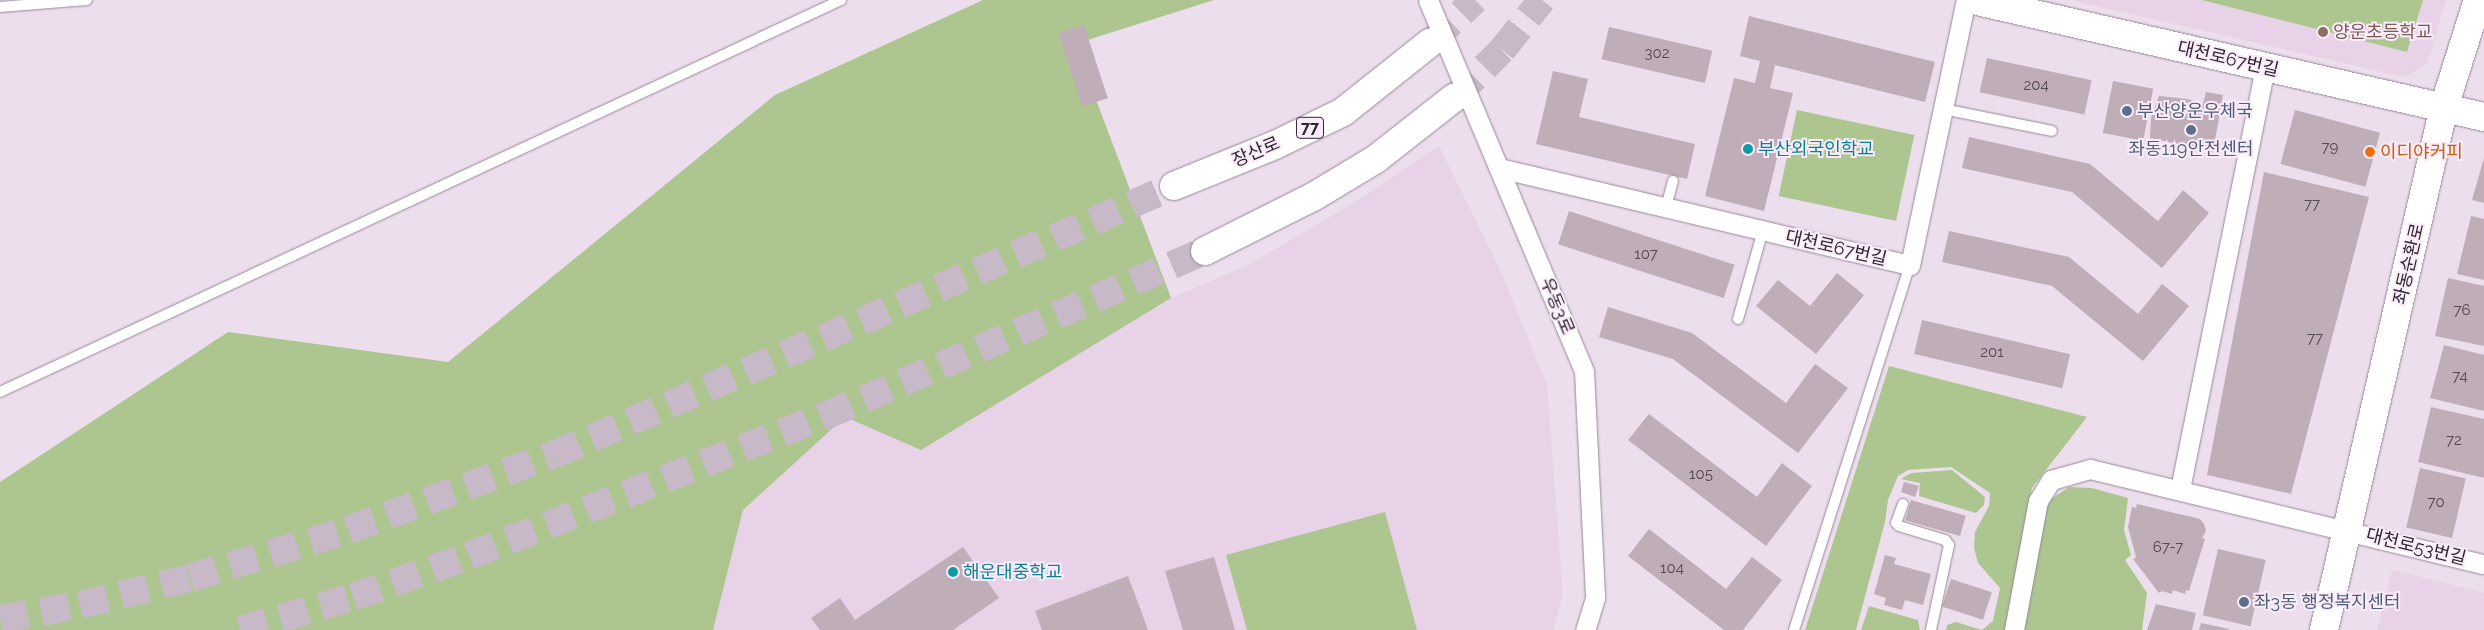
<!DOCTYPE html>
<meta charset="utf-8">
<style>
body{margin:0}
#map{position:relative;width:2484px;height:630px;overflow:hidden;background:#eddeed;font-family:Raleway,"Noto Sans KR",sans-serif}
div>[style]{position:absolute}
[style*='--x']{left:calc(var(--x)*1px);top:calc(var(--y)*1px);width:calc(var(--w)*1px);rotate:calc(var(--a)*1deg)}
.built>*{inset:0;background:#e7d2e7}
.green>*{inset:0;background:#adc690;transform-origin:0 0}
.building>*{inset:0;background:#bfadb8;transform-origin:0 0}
.highway-tunnel>*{height:28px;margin-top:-14px;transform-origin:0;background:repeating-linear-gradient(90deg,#c7b9c7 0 28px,transparent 0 42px)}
.roads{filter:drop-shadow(0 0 1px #978997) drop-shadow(0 0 1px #978997)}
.lane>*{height:10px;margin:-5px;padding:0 5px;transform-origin:5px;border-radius:5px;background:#fff}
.street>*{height:19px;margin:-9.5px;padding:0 9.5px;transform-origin:9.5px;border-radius:9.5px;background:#fff}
.secondary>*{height:28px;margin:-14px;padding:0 14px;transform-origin:14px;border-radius:14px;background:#fff}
.highway>*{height:28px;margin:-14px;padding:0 14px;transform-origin:14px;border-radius:14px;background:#fff}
.dots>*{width:14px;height:14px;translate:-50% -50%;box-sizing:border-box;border:2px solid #faebfa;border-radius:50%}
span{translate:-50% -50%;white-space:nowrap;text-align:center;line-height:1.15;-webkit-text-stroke:4px #faebfa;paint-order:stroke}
.number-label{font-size:15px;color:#524850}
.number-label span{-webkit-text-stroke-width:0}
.shield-label span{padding:1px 4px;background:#faebfa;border:1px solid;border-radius:4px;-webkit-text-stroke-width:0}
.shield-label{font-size:16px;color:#2d272d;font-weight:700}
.education-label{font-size:18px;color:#785e54}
.left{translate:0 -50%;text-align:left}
.street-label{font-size:18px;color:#2d272d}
.service-label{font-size:18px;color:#4e5e75}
.culture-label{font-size:18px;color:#0d838f}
.food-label{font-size:18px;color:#c56008}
</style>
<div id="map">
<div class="built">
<div style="clip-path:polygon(2070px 0,2446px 0,2427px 64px,2404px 77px)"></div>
<div style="clip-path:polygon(1439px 146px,1499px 267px,1547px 385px,1563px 594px,1553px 630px,713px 630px,743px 510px,845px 417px,921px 450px,1171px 298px,1246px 266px,1362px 198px)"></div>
<div style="clip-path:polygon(2392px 570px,2484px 593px,2484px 630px,2377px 630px)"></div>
</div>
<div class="green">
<div style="clip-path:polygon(983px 0,1214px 0,1075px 44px,1171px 298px,921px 450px,845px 417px,743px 510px,713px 630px,0 630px,0 482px,228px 332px,448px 362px,775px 95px)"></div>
<div style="clip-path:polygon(2202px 0,2423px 0,2407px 52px)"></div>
<div style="left:1797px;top:110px;width:120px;height:88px;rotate:12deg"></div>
<div style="clip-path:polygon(1889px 366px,2087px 417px,2032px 488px,2005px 630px,1946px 630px,1947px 625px,1956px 622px,1982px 630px,1993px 621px,2000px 588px,1978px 563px,1974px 548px,1975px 532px,1989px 506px,1990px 493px,1951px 467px,1908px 470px,1898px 476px,1888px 500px,1885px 522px,1856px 630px,1805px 630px)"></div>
<div style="clip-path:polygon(1952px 470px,1985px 497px,1984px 505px,1976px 513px,1919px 496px,1920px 483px,1901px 479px,1911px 473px)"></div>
<div style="clip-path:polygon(2069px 487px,2092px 488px,2128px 498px,2124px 530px,2131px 555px,2125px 560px,2147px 593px,2142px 630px,2021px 630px,2037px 528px,2048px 501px)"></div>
<div style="clip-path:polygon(1385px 512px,1417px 630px,1247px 630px,1226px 555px)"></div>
<div style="clip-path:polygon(1869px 606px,1918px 620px,1920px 630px,1861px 630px)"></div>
</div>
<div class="building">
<div style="clip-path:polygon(1749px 16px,1935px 62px,1925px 102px,1775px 65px,1770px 88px,1793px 93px,1764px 211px,1705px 196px,1734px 78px,1755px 83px,1760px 61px,1740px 56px)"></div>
<div style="left:1084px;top:25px;width:77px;height:27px;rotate:72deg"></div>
<div style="left:1609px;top:27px;width:106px;height:33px;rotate:13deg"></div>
<div style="left:1987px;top:58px;width:107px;height:35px;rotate:12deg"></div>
<div style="clip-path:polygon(1553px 71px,1588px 79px,1579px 117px,1695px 144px,1687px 179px,1536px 144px)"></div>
<div style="left:2113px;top:81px;width:41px;height:53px;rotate:11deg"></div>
<div style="clip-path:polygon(2206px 92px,2223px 95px,2213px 152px,2150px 138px,2151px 118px,2159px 96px,2187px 99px,2203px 104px)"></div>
<div style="left:2295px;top:110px;width:88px;height:56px;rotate:15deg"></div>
<div style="clip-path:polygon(1969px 137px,2090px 164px,2158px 221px,2183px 190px,2209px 213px,2162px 268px,2072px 192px,1962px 168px)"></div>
<div style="clip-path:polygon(2484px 158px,2484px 203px,2472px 200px)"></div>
<div style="clip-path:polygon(2264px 172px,2369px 197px,2291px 494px,2207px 475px)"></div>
<div style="left:1569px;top:211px;width:174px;height:35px;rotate:18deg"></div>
<div style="clip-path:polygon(2471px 216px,2484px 219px,2484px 280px,2457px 274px)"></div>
<div style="clip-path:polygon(1949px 231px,2069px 257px,2138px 314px,2162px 284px,2189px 306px,2143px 361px,2052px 286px,1942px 262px)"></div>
<div style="clip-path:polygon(1837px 273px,1864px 295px,1816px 354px,1756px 306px,1778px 280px,1810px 306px)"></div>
<div style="clip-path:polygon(2448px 278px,2484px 286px,2484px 346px,2435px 336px)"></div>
<div style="clip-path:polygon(1608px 307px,1692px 333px,1786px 403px,1815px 364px,1848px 388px,1798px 453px,1673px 359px,1599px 337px)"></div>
<div style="left:1922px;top:320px;width:152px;height:35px;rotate:13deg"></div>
<div style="clip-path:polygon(2444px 345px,2484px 355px,2484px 411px,2430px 398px)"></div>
<div style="clip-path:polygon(2431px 407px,2484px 419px,2484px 478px,2418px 462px)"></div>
<div style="clip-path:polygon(1649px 414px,1757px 497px,1782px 463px,1812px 486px,1766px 546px,1628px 440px)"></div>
<div style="left:2420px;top:468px;width:47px;height:61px;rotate:13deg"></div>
<div style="clip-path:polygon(1904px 482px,1919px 486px,1915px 497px,1901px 492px)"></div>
<div style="left:1911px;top:500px;width:57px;height:21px;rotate:16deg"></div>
<div style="clip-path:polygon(2137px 504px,2200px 519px,2204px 524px,2206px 531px,2202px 538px,2205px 539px,2189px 591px,2186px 590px,2185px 594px,2173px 590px,2172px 594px,2162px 591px,2159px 593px,2133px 559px,2136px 557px,2128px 527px,2132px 507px,2136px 508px)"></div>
<div style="clip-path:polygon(1649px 529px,1726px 589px,1752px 557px,1782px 580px,1743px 630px,1724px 630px,1628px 556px)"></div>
<div style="clip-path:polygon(963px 547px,999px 598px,953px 630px,820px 630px,811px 618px,840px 598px,855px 620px)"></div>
<div style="left:2218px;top:549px;width:49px;height:68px;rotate:13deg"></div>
<div style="clip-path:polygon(1885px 555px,1896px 558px,1894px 564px,1931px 574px,1923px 605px,1905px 600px,1902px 610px,1884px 605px,1886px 598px,1874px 594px)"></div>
<div style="clip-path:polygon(1214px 557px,1235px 630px,1183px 630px,1165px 571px)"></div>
<div style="clip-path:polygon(1128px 576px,1148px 630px,1042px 630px,1035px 611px)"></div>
<div style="left:1951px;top:579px;width:43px;height:29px;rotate:18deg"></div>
<div style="clip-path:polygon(2156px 604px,2196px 613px,2192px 630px,2147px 630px)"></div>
<div style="clip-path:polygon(2201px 623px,2229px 629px,2229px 630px,2199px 630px)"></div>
</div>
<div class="highway-tunnel">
<div style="--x:1431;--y:42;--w:61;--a:-43.7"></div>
<div style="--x:1455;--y:97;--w:66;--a:-45"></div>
<div style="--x:1502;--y:50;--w:64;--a:-51.3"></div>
<div style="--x:0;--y:619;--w:81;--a:-9.9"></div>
<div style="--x:80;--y:605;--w:113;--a:-13.8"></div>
<div style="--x:190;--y:578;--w:165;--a:-16.9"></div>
<div style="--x:348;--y:530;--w:218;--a:-20.1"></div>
<div style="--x:553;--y:455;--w:677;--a:-23.42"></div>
<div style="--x:240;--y:630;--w:118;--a:-16.3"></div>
<div style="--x:353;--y:597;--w:123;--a:-19.5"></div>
<div style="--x:469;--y:556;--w:383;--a:-21.5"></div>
<div style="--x:825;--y:416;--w:414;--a:-23.5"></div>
</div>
<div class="roads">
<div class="lane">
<div style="--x:0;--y:7;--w:87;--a:-4.6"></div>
<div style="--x:1943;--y:109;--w:111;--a:11.4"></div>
<div style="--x:1666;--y:207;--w:27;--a:-75"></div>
<div style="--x:1738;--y:319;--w:92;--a:-74.3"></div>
<div style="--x:0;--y:392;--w:928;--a:-24.99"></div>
<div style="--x:1903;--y:504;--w:20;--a:110"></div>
<div style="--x:1896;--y:523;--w:4;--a:45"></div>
<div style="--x:1899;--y:526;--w:48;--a:16.9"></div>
<div style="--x:1945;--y:540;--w:6;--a:51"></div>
<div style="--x:1949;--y:545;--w:87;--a:102"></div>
<div style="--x:1794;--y:630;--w:383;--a:-72.4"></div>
</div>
<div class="street">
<div style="--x:1428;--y:0;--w:402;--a:67.2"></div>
<div style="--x:1584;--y:371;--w:227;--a:87.2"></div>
<div style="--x:1595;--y:598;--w:34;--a:107"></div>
<div style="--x:1499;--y:168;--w:422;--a:13.3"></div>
<div style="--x:1910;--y:265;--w:271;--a:-78.1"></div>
<div style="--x:2180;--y:489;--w:430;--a:-78.6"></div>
<div style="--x:2014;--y:630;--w:131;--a:-79.5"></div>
<div style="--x:2038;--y:501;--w:25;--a:-58"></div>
<div style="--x:2051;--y:480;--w:41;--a:-15.8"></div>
<div style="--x:2090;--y:469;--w:405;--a:13.6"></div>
</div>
<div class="secondary">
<div style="--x:1973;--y:0;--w:524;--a:12.9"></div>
<div style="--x:2324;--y:630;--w:537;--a:-77.08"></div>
<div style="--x:2444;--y:107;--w:112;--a:-72.4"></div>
</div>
<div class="highway">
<div style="--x:1174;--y:186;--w:109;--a:-22.1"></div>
<div style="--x:1275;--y:145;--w:76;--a:-25.9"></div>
<div style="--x:1343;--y:112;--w:112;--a:-38.5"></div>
<div style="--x:1205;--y:251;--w:121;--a:-26.6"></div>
<div style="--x:1313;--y:197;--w:74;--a:-31.1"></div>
<div style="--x:1376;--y:159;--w:100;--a:-38.1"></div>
</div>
</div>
<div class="dots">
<div style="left:2323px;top:32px;background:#8d6e63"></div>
<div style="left:2127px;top:111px;background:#5c6f8a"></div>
<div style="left:2191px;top:130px;background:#5c6f8a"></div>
<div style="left:1748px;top:149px;background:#0f9aa8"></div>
<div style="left:2370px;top:152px;background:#e8710a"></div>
<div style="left:953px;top:572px;background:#0f9aa8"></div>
<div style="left:2244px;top:602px;background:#5c6f8a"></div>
</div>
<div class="number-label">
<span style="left:1657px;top:54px">302</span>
<span style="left:2036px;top:86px">204</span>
<span style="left:2330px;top:148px">79</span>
<span style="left:2312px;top:205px">77</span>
<span style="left:1646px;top:255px">107</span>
<span style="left:2462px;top:311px">76</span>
<span style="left:2315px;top:339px">77</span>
<span style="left:1992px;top:353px">201</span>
<span style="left:2460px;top:377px">74</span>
<span style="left:2454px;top:441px">72</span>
<span style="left:1701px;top:475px">105</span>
<span style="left:2436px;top:503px">70</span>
<span style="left:2168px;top:548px">67-7</span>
<span style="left:1672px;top:569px">104</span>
</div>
<div class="shield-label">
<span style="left:1310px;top:128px">77</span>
</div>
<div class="education-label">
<span class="left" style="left:2333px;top:32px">양운초등학교</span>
</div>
<div class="street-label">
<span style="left:2228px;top:59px;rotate:13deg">대천로67번길</span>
<span style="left:1256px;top:152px;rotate:-23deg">장산로</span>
<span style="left:1836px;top:248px;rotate:13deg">대천로67번길</span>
<span style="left:2409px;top:264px;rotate:-77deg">좌동순환로</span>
<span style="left:1557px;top:306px;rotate:67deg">우동3로</span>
<span style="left:2416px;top:547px;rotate:14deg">대천로53번길</span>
</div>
<div class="service-label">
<span class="left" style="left:2137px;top:111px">부산양운우체국</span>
<span style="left:2191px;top:149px">좌동119안전센터</span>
<span class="left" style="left:2254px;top:602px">좌3동 행정복지센터</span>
</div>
<div class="culture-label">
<span class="left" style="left:1758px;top:149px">부산외국인학교</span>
<span class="left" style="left:963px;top:572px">해운대중학교</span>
</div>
<div class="food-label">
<span class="left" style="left:2380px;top:152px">이디야커피</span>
</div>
</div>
